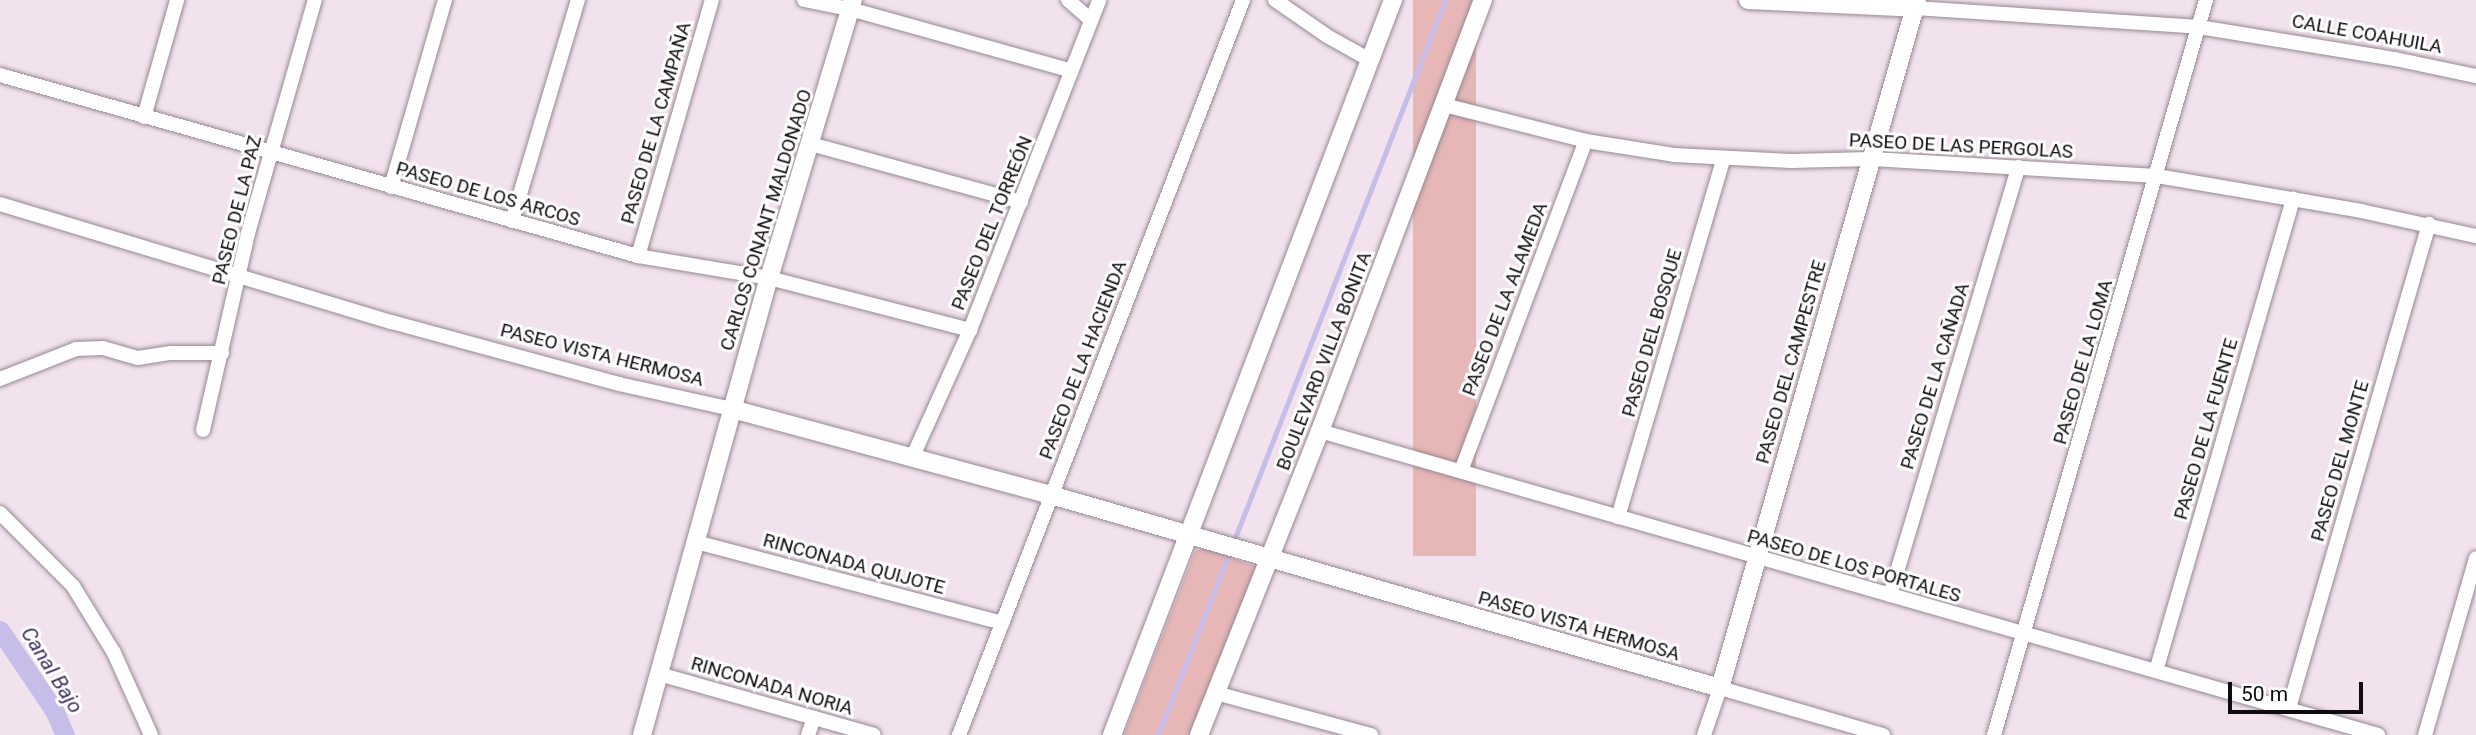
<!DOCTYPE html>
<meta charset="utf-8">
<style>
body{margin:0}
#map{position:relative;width:2476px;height:735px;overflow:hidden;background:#f2e2ed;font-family:Roboto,sans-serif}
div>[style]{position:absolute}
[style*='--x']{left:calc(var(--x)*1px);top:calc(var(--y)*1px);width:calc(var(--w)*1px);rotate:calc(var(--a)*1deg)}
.green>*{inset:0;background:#e7b6b6;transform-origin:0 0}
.stream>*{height:5px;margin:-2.5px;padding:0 2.5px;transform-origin:2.5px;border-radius:2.5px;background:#c6bde8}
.canal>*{height:19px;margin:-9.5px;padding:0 9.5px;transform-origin:9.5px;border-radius:9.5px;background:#c6bde8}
.roads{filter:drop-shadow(0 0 2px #968892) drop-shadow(0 0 2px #968892)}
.minor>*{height:14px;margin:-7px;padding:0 7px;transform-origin:7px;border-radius:7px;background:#fff}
.tertiary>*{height:18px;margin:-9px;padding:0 9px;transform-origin:9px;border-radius:9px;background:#fff}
span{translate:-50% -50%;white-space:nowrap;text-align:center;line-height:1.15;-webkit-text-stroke:6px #fff;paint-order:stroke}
.street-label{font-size:19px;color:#100b0f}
.water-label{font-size:21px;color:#3f2f65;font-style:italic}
.scale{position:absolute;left:2228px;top:682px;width:135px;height:32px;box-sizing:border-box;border:4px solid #100b0f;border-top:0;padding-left:9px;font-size:21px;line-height:24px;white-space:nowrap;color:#100b0f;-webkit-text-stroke:5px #fff;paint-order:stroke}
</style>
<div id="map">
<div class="green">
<div style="left:1413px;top:0;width:63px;height:556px"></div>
<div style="clip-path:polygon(1204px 548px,1257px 567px,1191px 735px,1124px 735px,1195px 551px)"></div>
</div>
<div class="stream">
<div style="--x:1158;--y:735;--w:789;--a:-68.67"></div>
</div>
<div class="canal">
<div style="--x:0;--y:630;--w:99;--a:56.1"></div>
<div style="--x:55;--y:712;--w:25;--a:67"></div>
</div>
<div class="roads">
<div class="minor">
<div style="--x:804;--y:0;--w:47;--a:11.1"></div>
<div style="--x:850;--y:9;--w:230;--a:15.6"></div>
<div style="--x:1068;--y:0;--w:30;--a:41"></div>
<div style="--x:1275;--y:0;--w:63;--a:34.7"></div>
<div style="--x:1327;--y:36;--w:49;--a:29.2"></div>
<div style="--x:1915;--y:8;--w:285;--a:3.8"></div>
<div style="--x:2199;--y:27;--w:199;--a:9.3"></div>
<div style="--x:2395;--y:59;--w:83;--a:11.9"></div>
<div style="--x:0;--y:75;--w:663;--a:15.84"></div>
<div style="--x:638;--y:256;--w:133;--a:9.5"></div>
<div style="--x:769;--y:278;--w:208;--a:14.5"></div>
<div style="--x:1444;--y:105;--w:146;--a:14.2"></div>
<div style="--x:1586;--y:141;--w:89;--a:9"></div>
<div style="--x:1674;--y:155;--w:117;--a:2.9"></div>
<div style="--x:1791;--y:161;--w:80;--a:-1.4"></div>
<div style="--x:1871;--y:159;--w:287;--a:3.4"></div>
<div style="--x:2157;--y:176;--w:207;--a:9.7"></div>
<div style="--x:2361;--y:211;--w:118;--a:12.3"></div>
<div style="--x:144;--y:117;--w:122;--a:-74.2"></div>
<div style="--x:811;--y:144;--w:218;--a:15.4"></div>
<div style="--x:391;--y:187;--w:195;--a:-73.9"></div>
<div style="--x:0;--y:204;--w:409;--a:16.8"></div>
<div style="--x:392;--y:322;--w:235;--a:15.3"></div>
<div style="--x:619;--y:384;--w:116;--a:12.5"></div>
<div style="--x:512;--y:221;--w:231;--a:-73.4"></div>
<div style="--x:638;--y:256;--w:266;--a:-73.9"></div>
<div style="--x:0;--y:379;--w:82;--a:-21.5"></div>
<div style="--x:76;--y:349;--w:27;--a:-2"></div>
<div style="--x:103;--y:348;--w:36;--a:16"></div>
<div style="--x:138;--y:358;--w:33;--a:-9"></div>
<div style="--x:171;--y:353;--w:51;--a:0"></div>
<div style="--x:203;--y:430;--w:202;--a:-77.1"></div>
<div style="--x:248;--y:233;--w:242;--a:-74"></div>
<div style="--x:1320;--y:431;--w:1101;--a:16.03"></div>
<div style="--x:913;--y:456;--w:138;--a:-65.7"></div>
<div style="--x:970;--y:330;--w:354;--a:-68.6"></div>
<div style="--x:1461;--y:471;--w:353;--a:-69.3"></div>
<div style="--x:0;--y:513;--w:103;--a:45"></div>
<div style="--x:73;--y:586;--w:79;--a:58.5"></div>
<div style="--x:114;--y:653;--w:90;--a:65.7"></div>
<div style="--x:1618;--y:517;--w:372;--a:-73.6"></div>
<div style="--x:696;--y:542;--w:317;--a:14.8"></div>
<div style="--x:1890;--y:595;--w:447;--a:-73.3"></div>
<div style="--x:2156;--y:671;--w:492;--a:-73.8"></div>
<div style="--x:659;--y:674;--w:223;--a:15.8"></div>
<div style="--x:1216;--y:693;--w:161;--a:15.2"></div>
<div style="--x:2289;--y:708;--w:504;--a:-73.87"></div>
<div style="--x:808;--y:735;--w:18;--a:-71"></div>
<div style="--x:959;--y:735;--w:788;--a:-68.87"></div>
<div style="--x:1704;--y:735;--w:50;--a:-71.2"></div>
<div style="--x:1720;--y:688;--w:170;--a:16.1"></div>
<div style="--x:1994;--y:735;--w:765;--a:-73.91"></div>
<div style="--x:2425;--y:735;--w:184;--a:-73.9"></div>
</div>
<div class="tertiary">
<div style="--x:1748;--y:0;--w:167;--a:2.7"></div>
<div style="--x:732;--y:409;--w:330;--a:15.1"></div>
<div style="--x:1051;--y:495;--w:696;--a:16.09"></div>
<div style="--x:1720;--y:688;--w:716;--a:-74.02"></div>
<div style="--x:642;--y:735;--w:474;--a:-74.5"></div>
<div style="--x:769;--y:278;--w:290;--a:-73.2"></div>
<div style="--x:1112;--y:735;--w:787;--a:-69.08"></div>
<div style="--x:1199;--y:735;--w:327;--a:-68.3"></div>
<div style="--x:1320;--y:431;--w:461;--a:-69.3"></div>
</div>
</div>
<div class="street-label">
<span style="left:2367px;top:34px;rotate:10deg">CALLE COAHUILA</span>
<span style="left:656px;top:123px;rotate:-74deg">PASEO DE LA CAMPAÑA</span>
<span style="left:1961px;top:146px;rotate:3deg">PASEO DE LAS PERGOLAS</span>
<span style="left:488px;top:194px;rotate:16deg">PASEO DE LOS ARCOS</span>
<span style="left:237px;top:210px;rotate:-76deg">PASEO DE LA PAZ</span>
<span style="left:766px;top:220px;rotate:-73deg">CARLOS CONANT MALDONADO</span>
<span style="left:992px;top:223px;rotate:-68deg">PASEO DEL TORREÓN</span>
<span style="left:1505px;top:299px;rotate:-69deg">PASEO DE LA ALAMEDA</span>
<span style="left:1652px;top:333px;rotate:-74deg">PASEO DEL BOSQUE</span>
<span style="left:602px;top:355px;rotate:14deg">PASEO VISTA HERMOSA</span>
<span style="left:1083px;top:360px;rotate:-69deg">PASEO DE LA HACIENDA</span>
<span style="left:1324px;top:361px;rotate:-69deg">BOULEVARD VILLA BONITA</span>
<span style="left:1791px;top:362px;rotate:-74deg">PASEO DEL CAMPESTRE</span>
<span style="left:2083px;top:362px;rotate:-74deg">PASEO DE LA LOMA</span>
<span style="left:1935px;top:376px;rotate:-73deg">PASEO DE LA CAÑADA</span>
<span style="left:2206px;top:429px;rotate:-74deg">PASEO DE LA FUENTE</span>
<span style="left:2340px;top:461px;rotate:-74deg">PASEO DEL MONTE</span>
<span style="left:854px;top:564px;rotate:15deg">RINCONADA QUIJOTE</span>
<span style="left:1854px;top:566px;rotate:16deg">PASEO DE LOS PORTALES</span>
<span style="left:1579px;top:626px;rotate:16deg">PASEO VISTA HERMOSA</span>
<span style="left:772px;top:686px;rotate:16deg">RINCONADA NORIA</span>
</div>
<div class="water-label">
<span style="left:52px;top:670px;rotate:58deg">Canal Bajo</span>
</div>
<div class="scale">50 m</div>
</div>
